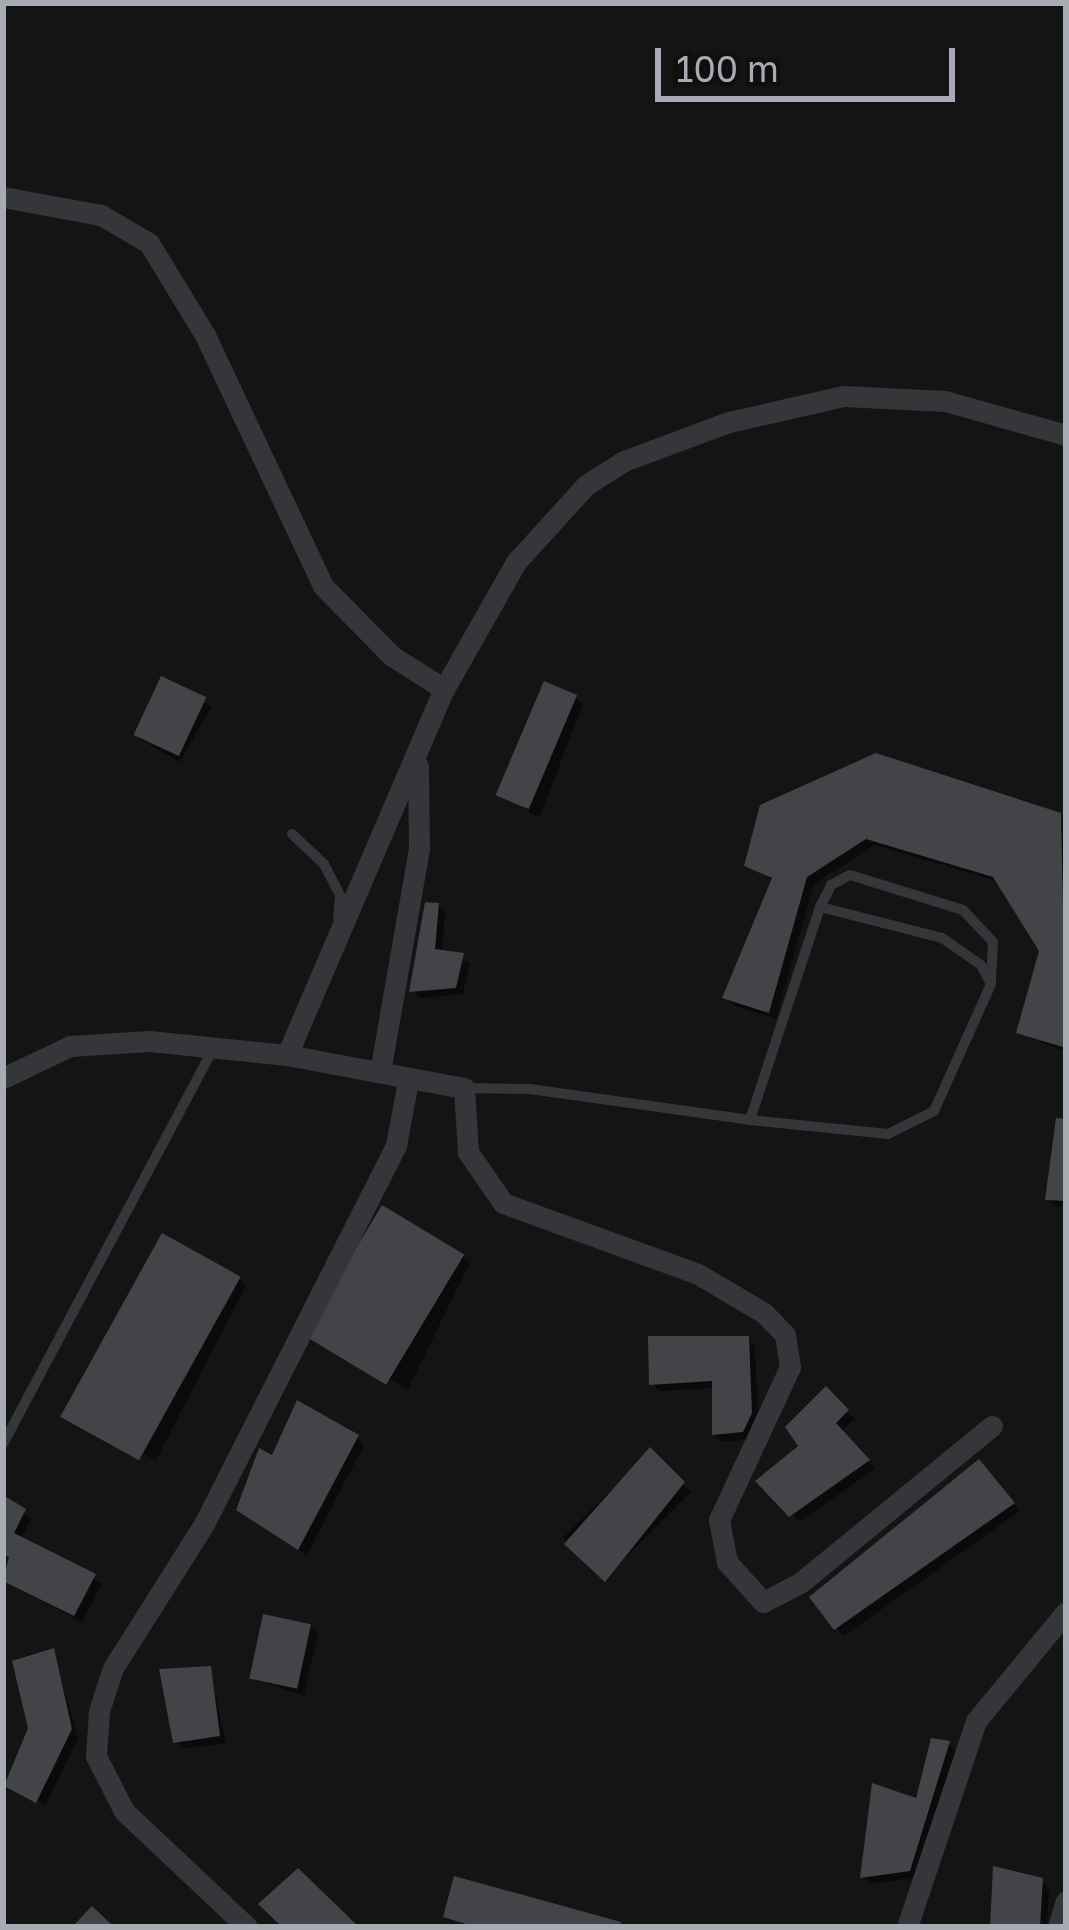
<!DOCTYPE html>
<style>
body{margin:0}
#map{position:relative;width:1069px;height:1930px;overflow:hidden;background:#141415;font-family:"Golos Text",sans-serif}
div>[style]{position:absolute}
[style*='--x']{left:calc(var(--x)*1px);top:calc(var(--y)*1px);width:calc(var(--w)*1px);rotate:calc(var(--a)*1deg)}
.shadow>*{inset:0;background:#0007;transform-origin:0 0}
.building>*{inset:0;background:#434448;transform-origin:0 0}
.service>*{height:10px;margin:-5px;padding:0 5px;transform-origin:5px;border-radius:5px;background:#35363a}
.minor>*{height:21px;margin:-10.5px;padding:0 10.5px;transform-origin:10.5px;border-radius:10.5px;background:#35363a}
span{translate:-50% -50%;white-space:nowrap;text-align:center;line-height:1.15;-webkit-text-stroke:9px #0f0f10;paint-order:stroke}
.frame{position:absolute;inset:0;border:6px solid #a7acb4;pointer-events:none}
.scale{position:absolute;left:655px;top:48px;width:300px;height:54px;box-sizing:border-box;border:6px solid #a7acb4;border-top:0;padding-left:15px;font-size:36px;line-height:42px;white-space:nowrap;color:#a7acb4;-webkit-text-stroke:9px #0f0f10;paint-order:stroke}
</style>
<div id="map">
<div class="shadow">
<div style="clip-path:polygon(162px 680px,212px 707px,179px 762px,138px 738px)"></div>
<div style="clip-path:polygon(576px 697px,583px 705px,539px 818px,505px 796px)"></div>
<div style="clip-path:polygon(763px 807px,1059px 816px,1066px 823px,1066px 1052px,1019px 1032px,1043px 950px,1000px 882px,875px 845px,814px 884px,776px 1019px,733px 1005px,726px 997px,774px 881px,747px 865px)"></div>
<div style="clip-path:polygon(438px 905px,445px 913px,442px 953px,470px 963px,463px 994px,420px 998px,412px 991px)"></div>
<div style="clip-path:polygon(1066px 1126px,1066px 1207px,1056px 1207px,1048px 1199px)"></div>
<div style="clip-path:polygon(462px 1256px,470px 1263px,408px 1389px,317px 1340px)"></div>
<div style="clip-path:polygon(239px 1278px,246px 1286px,156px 1460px,68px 1418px)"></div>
<div style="clip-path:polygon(748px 1339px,755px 1346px,758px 1422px,751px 1439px,722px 1442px,715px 1434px,715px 1388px,659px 1391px,652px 1383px)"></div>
<div style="clip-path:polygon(826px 1390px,855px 1419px,841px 1432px,875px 1469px,799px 1522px,760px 1481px,802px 1446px)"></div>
<div style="clip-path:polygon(357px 1438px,364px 1445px,307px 1555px,248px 1517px,274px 1459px)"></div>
<div style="left:650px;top:1451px;width:58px;height:123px;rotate:45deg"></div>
<div style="clip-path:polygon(986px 1471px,1020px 1511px,844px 1636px,836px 1628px)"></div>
<div style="clip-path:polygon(3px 1499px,31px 1519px,21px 1540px,102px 1584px,82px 1622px,3px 1580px,11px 1559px,3px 1555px)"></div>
<div style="clip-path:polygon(310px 1626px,318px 1634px,304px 1696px,249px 1677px)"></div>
<div style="clip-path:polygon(53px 1652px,78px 1738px,46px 1805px,12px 1787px)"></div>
<div style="clip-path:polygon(210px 1669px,226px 1743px,183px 1749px,176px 1741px)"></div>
<div style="clip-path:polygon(948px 1744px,956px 1751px,917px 1878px,870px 1884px,863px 1877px)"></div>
<div style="clip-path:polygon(1041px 1881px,1049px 1889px,1047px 1927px,993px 1927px)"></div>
</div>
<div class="building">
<div style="left:161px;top:676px;width:50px;height:65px;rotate:25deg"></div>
<div style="left:544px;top:681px;width:36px;height:124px;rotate:23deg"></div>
<div style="clip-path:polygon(876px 753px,1061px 813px,1066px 1048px,1016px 1033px,1039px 951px,993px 877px,866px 839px,807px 877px,769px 1013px,722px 998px,772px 878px,744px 866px,760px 805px)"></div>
<div style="clip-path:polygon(425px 902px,439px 903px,435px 949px,464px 953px,456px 988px,409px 992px)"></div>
<div style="clip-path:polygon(1056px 1118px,1066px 1119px,1066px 1201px,1045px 1200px)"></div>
<div style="left:382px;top:1205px;width:96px;height:152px;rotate:31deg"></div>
<div style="left:162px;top:1233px;width:90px;height:210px;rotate:29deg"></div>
<div style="clip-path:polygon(648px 1336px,749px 1336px,752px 1413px,743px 1432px,712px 1435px,712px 1381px,649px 1385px)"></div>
<div style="clip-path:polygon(826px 1386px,849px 1410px,836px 1423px,870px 1460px,789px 1517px,755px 1481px,798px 1446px,785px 1427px)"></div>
<div style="clip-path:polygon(297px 1400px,359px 1435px,298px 1550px,236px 1510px,259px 1448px,272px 1455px)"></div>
<div style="clip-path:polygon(650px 1447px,685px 1482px,605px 1582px,564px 1544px)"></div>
<div style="clip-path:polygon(979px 1459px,1015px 1503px,834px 1630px,809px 1597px)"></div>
<div style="clip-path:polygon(3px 1495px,26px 1509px,14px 1533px,96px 1574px,74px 1616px,3px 1581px,9px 1557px,3px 1555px)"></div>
<div style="left:263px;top:1614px;width:49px;height:66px;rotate:12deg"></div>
<div style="clip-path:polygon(54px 1648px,72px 1729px,36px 1803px,4px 1786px,28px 1728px,12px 1661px)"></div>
<div style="clip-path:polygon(211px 1666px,220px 1736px,173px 1743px,159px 1669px)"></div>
<div style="clip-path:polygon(931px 1738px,950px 1741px,910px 1871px,860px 1878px,872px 1783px,916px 1798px)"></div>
<div style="clip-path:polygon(993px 1866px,1043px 1878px,1040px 1927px,990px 1927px)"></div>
<div style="clip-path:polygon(298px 1868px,359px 1927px,282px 1927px,258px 1904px)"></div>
<div style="clip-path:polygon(454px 1876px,621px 1922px,620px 1927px,476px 1927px,443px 1917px)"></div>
<div style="clip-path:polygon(92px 1906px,114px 1927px,72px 1927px)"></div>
</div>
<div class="service">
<div style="--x:292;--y:834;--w:44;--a:43.2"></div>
<div style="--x:324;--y:864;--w:36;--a:63"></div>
<div style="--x:340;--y:896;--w:21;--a:95"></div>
<div style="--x:820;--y:907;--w:25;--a:-63"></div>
<div style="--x:831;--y:885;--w:21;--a:-28"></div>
<div style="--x:850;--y:875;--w:118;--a:17.2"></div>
<div style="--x:963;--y:910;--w:44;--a:46.8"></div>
<div style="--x:993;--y:942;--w:39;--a:93"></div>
<div style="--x:464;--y:1088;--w:66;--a:0.9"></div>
<div style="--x:530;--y:1089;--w:222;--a:8"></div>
<div style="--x:750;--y:1120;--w:139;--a:5.8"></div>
<div style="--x:888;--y:1134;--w:51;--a:-26.6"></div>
<div style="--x:934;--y:1111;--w:139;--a:-65.8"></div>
<div style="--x:991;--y:984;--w:21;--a:-118"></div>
<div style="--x:981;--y:965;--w:47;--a:-145.3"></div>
<div style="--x:942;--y:938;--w:126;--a:-165.7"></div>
<div style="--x:820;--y:907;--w:224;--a:108.2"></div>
<div style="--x:3;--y:1444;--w:449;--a:-62"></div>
</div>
<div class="minor">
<div style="--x:3;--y:197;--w:100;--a:10.4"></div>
<div style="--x:101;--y:215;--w:56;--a:30.3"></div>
<div style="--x:149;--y:243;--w:108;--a:58.7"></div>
<div style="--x:205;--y:335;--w:277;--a:64.8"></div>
<div style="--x:323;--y:586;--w:98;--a:45.4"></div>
<div style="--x:392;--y:656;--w:62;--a:32.4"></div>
<div style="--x:287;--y:1055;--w:398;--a:-66.8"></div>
<div style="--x:444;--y:689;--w:146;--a:-60.4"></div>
<div style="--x:516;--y:562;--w:104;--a:-47.7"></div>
<div style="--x:586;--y:485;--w:45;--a:-32.3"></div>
<div style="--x:624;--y:461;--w:112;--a:-20.4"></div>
<div style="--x:729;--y:422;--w:117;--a:-12.8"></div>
<div style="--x:843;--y:396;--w:102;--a:2.8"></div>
<div style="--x:945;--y:401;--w:126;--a:15.7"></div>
<div style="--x:380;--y:1072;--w:226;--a:-80.1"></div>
<div style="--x:419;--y:849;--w:83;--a:-90.7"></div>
<div style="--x:3;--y:1078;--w:74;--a:-25.5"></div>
<div style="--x:70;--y:1046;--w:79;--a:-3.6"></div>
<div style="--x:149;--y:1041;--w:139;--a:5.8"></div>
<div style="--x:287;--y:1055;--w:180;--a:10.6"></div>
<div style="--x:464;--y:1088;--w:64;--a:86.4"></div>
<div style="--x:468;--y:1152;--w:62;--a:55.5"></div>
<div style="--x:503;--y:1203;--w:208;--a:20"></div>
<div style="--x:698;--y:1274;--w:77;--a:30.6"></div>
<div style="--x:764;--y:1313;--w:30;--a:46"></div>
<div style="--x:785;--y:1335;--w:32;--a:81"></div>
<div style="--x:790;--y:1367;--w:169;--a:114.9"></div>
<div style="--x:719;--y:1520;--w:43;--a:79.2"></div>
<div style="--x:727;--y:1562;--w:54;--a:48"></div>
<div style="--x:763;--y:1602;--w:42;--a:-27.2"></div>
<div style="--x:800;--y:1583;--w:248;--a:-39.3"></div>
<div style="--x:247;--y:1927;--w:169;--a:-136.7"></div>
<div style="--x:124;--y:1811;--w:62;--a:-117"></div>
<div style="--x:96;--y:1756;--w:45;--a:-86.2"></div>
<div style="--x:99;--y:1711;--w:45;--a:-72"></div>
<div style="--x:113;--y:1668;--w:170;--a:-57.7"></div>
<div style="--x:204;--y:1524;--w:425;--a:-63.1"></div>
<div style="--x:396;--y:1145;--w:65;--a:-79.4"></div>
<div style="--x:907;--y:1927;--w:217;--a:-71.5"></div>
<div style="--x:976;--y:1721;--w:141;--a:-50.5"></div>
<div style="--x:1058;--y:1927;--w:27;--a:-73"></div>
</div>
<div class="frame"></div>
<div class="scale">100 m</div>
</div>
